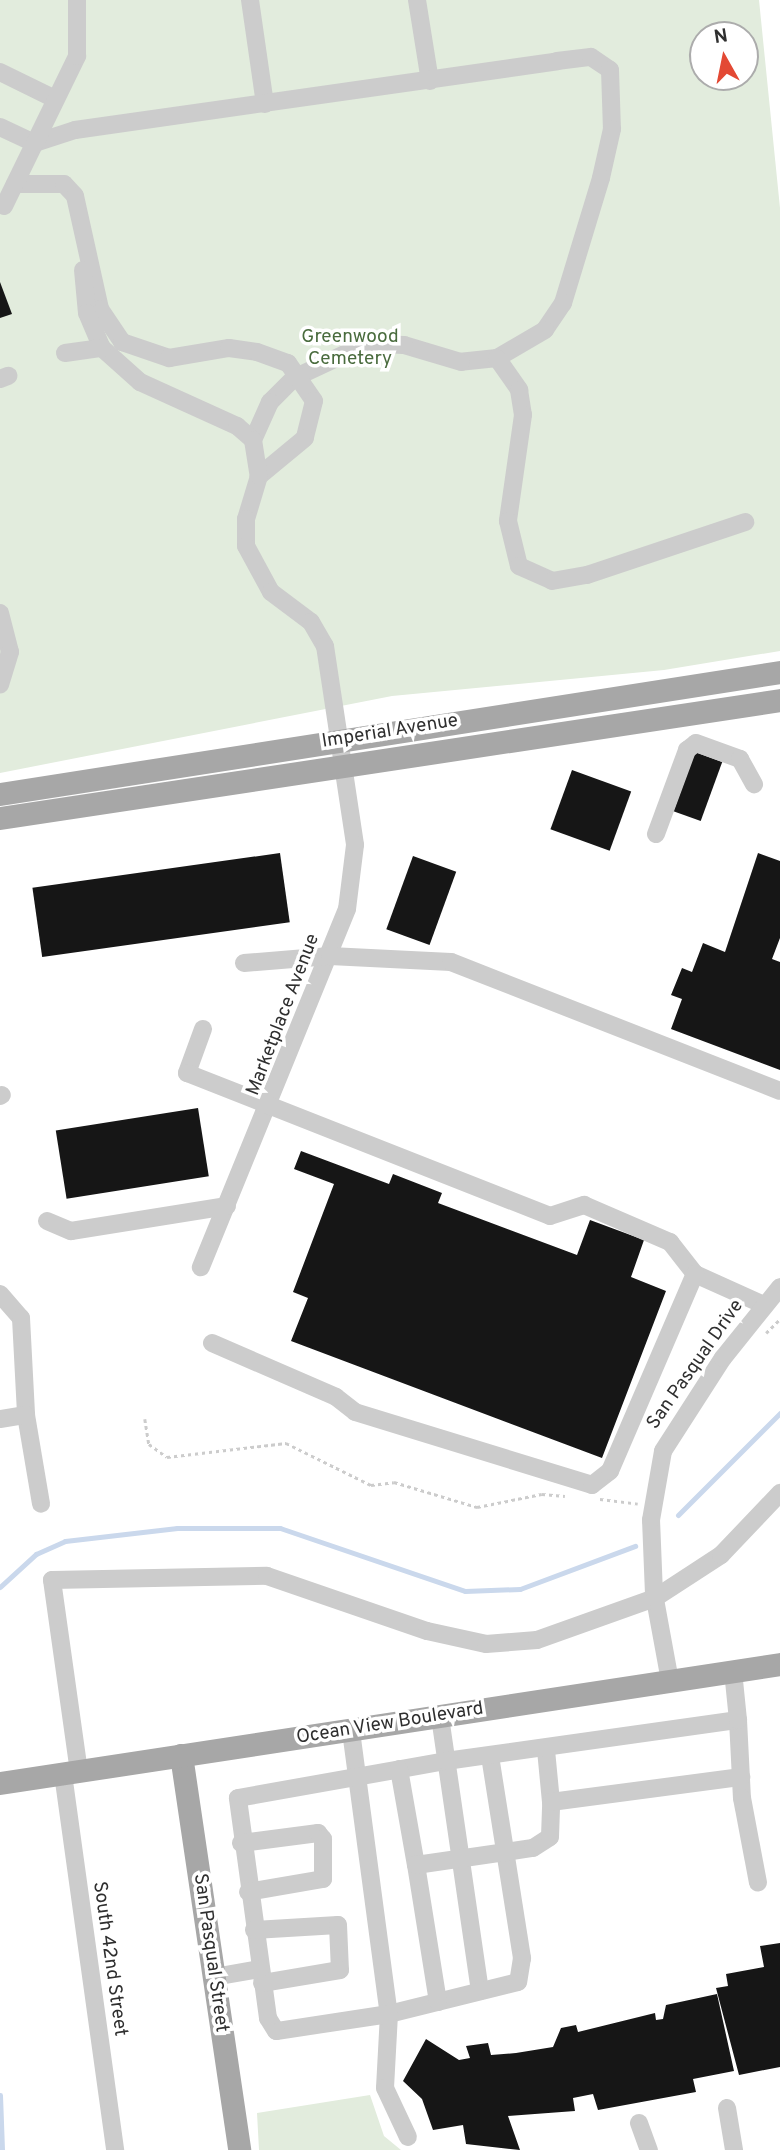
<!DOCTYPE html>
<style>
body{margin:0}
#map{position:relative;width:780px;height:2150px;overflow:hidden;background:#fff;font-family:Overpass,sans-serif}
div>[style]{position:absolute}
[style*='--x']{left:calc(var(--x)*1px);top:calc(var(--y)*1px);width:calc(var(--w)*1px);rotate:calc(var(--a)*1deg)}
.green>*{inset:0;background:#e2ecdd}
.stream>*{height:5px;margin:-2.5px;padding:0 2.5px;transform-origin:2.5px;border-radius:2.5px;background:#cad8ec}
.building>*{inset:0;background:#161616;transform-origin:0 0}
.path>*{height:2.5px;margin-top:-1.25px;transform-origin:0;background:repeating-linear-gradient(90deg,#ccc 0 3.5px,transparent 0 7px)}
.minor>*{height:18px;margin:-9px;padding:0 9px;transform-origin:9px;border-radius:9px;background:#ccc}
.major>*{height:23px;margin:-11.5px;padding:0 11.5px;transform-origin:11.5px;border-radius:11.5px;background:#a7a7a7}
span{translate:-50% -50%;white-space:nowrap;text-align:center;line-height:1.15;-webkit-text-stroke:7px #fff;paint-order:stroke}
.park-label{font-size:19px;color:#496b3d}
.street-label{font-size:19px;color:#2f2f2f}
.north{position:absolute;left:689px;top:21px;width:70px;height:70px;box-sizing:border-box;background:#fff;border:2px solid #acacac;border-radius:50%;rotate:351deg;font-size:19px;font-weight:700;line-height:28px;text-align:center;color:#2f2f2f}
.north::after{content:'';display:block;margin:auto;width:24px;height:32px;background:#e34934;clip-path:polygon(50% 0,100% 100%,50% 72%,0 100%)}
</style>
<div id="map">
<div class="green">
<div style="clip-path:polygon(evenodd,0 0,759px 0,780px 208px,780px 651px,664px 670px,392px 696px,0 773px,0 0,703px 35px,745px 35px,745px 77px,703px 77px,703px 35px)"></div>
<div style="clip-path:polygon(370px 2095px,384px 2136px,401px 2150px,259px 2150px,257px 2113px)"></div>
</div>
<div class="stream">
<div style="--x:678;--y:1515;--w:144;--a:-45"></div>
<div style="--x:0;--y:1587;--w:49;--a:-42.5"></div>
<div style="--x:36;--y:1554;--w:32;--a:-24"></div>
<div style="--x:65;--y:1541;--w:113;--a:-6.6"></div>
<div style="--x:177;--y:1528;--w:103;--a:0"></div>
<div style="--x:280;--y:1528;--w:195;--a:18.8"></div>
<div style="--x:465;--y:1591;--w:55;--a:-2.1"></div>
<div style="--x:520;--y:1589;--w:123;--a:-20.5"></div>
<div style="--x:0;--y:2095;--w:55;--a:87.9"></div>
</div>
<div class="building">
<div style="clip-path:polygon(0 282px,12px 314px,0 318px)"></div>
<div style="left:695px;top:752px;width:29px;height:63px;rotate:20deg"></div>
<div style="left:572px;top:770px;width:63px;height:63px;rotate:20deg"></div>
<div style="left:280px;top:853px;width:70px;height:250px;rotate:82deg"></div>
<div style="clip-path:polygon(758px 853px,780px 861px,780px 938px,772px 959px,780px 962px,780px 1070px,671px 1029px,682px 999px,671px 995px,682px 968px,692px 972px,703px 943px,725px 952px)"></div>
<div style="left:413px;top:856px;width:46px;height:78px;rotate:20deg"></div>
<div style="left:198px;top:1108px;width:69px;height:144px;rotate:81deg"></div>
<div style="clip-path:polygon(301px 1151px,389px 1184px,393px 1174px,442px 1193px,438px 1203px,577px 1255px,590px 1220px,644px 1240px,631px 1277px,666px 1291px,602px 1458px,291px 1341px,308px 1298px,293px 1292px,334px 1184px,294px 1169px)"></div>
<div style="clip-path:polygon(780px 1943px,780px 2067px,739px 2075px,716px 1988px,728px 1986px,726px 1974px,764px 1967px,760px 1946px)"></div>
<div style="clip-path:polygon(717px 1994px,734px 2071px,693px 2079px,696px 2092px,598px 2110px,593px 2094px,573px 2098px,575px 2111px,508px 2116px,520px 2150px,466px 2144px,463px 2125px,433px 2130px,422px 2099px,403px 2081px,426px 2039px,459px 2060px,470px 2058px,466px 2046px,488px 2043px,491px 2055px,516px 2053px,553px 2047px,561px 2028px,576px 2025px,578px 2032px,655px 2013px,656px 2020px,663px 2019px,666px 2005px)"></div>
</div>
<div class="path">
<div style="--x:766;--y:1333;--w:20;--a:-45"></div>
<div style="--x:145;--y:1419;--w:25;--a:81"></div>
<div style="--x:149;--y:1444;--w:22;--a:36"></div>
<div style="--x:167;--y:1457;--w:120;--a:-6.7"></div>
<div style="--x:286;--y:1443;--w:95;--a:26.3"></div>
<div style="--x:371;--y:1485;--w:23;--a:-7"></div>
<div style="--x:394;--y:1482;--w:87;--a:16.8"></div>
<div style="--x:477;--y:1507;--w:66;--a:-11.3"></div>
<div style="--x:542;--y:1494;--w:23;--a:5"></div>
<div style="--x:600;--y:1499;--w:38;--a:7"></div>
</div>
<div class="minor">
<div style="--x:250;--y:0;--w:105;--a:81.8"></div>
<div style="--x:417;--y:0;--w:82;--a:80.9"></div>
<div style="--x:0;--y:72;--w:61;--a:26.1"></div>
<div style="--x:0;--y:127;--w:38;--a:25"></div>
<div style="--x:35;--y:143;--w:42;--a:-18"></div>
<div style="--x:75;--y:130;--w:487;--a:-8.1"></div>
<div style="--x:557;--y:61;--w:34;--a:-7"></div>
<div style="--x:591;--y:57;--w:23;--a:34"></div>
<div style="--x:610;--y:70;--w:59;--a:88.1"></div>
<div style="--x:612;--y:129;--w:50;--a:102.7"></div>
<div style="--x:601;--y:178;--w:131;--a:106.9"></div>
<div style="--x:563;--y:303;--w:32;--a:124"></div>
<div style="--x:545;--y:330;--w:56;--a:149.7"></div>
<div style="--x:497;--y:358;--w:36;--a:174"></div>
<div style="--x:461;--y:362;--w:59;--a:-163.4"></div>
<div style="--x:404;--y:345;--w:28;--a:-178"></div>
<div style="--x:376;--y:344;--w:33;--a:162"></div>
<div style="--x:345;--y:354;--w:56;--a:154.8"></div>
<div style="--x:294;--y:378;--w:34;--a:135"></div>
<div style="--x:270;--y:402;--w:42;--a:114.1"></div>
<div style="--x:15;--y:184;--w:49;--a:0"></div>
<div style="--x:64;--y:184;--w:16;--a:47"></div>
<div style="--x:75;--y:196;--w:116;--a:77.5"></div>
<div style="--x:100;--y:309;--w:40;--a:56"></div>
<div style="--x:122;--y:342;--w:50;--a:18.8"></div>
<div style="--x:169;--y:358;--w:61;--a:-9.5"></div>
<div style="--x:229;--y:348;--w:28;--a:8"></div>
<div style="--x:257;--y:352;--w:33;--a:20"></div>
<div style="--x:288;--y:363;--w:46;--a:55.6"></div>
<div style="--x:314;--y:401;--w:38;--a:104"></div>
<div style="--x:305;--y:438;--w:60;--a:140.4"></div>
<div style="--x:259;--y:476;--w:45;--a:106.8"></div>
<div style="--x:246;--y:519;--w:27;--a:90"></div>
<div style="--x:246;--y:546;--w:52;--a:61.5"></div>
<div style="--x:271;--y:592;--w:50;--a:36.9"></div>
<div style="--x:311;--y:622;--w:28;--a:60"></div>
<div style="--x:325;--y:646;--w:201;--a:81.4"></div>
<div style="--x:355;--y:845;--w:64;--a:97.1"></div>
<div style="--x:347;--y:909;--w:387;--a:112.2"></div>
<div style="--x:4;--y:206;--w:167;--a:-64"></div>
<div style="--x:77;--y:56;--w:56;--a:-90"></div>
<div style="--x:83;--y:270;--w:43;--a:84.7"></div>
<div style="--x:87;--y:313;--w:38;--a:67"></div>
<div style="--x:102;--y:348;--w:51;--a:41.8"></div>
<div style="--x:140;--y:382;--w:107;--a:24.4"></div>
<div style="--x:237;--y:426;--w:21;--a:41"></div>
<div style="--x:253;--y:440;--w:36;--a:81"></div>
<div style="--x:65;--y:353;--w:37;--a:-8"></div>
<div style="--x:497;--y:358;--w:39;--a:55"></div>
<div style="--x:519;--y:390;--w:25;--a:81"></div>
<div style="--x:523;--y:415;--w:107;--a:98.1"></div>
<div style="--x:508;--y:521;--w:46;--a:76.3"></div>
<div style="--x:519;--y:566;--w:36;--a:24"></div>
<div style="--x:552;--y:581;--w:36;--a:-10"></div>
<div style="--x:587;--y:575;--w:167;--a:-18.5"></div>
<div style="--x:0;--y:379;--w:9;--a:-21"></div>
<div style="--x:0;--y:613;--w:40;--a:75.6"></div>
<div style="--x:10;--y:652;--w:34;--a:107"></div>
<div style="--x:656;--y:834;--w:90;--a:-69.7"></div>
<div style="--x:687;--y:750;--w:11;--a:-38"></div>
<div style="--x:696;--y:743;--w:47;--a:20"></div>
<div style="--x:740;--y:759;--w:29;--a:61"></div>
<div style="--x:244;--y:963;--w:86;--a:-4.7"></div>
<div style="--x:330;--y:956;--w:121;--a:2.8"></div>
<div style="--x:451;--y:962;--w:353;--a:21.4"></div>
<div style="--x:203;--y:1029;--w:47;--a:110"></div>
<div style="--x:187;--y:1073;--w:390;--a:21.5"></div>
<div style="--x:550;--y:1216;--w:36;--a:-18"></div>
<div style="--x:584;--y:1205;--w:94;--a:23.3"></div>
<div style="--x:670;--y:1242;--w:41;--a:52"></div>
<div style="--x:695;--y:1274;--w:76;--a:24.2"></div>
<div style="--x:0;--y:1096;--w:2;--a:-27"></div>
<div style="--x:47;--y:1221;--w:26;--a:23"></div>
<div style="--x:71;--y:1231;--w:158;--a:-9.1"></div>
<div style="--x:0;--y:1294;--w:32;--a:49"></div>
<div style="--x:21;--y:1318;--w:97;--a:87"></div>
<div style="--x:26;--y:1415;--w:90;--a:80.4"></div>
<div style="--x:212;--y:1343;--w:135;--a:23.5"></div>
<div style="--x:336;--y:1397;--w:24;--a:38"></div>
<div style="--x:355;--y:1412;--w:248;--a:17.1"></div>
<div style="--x:592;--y:1485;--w:23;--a:-38"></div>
<div style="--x:610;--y:1471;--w:215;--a:-66.7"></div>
<div style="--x:0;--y:1419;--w:26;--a:-9"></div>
<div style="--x:670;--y:1681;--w:88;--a:-100.4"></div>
<div style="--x:654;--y:1594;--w:74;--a:-92.3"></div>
<div style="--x:651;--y:1520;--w:70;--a:-80.1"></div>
<div style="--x:663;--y:1451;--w:111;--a:-57.2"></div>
<div style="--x:723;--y:1358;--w:91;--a:-51.2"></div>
<div style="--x:440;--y:1717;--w:277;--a:81.7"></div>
<div style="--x:738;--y:1720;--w:78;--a:87.1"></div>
<div style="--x:742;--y:1798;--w:86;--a:79.3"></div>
<div style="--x:351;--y:1731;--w:286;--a:82.4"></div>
<div style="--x:389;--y:2014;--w:74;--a:93.1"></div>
<div style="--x:385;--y:2088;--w:54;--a:64.9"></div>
<div style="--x:546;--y:1750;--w:52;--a:84.5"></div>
<div style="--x:490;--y:1756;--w:205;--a:81"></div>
<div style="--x:522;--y:1958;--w:24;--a:99"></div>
<div style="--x:518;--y:1982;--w:133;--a:166.1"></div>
<div style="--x:389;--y:2014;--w:114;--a:171.4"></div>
<div style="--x:276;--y:2031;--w:15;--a:-122"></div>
<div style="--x:268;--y:2018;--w:222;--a:-97.8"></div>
<div style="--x:238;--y:1798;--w:211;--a:-10.1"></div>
<div style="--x:446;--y:1761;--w:295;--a:-8"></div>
<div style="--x:738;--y:1720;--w:49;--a:-95.8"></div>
<div style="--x:399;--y:1769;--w:97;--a:80"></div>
<div style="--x:79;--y:1772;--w:194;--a:-98"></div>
<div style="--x:52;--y:1580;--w:215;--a:-1.1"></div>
<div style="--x:267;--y:1576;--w:169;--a:19"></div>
<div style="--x:427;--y:1631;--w:60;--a:12.4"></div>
<div style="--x:486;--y:1644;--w:51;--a:-4.5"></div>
<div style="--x:537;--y:1640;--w:125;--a:-19.6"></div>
<div style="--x:655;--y:1598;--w:79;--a:-33.1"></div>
<div style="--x:721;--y:1555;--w:86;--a:-46.4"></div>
<div style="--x:63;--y:1774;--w:380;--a:82.1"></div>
<div style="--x:241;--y:1843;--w:78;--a:-7.4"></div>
<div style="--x:318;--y:1833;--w:8;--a:50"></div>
<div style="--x:323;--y:1839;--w:40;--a:90"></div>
<div style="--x:323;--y:1879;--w:76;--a:170.2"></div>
<div style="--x:254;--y:1930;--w:84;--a:-3.4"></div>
<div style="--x:338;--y:1925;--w:45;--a:87.5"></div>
<div style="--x:340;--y:1970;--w:79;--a:170.5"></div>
<div style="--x:214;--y:1977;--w:47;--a:-9.9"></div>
<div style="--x:438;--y:2002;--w:139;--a:-99.1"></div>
<div style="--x:416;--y:1865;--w:118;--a:-8.3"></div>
<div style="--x:533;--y:1848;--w:20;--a:-33"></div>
<div style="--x:550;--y:1837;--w:35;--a:-88"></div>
<div style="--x:551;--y:1802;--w:192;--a:-7.5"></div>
<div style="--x:727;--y:2108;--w:43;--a:80.5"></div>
<div style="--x:639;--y:2123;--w:29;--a:70"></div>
</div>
<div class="major">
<div style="--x:0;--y:794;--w:789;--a:-8.89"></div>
<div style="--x:0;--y:818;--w:789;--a:-8.6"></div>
<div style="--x:181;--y:1755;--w:399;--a:81.6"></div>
<div style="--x:0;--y:1783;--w:789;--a:-8.67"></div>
</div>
<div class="park-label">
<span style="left:350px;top:349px">Greenwood<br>Cemetery</span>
</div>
<div class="street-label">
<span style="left:390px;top:732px;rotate:-9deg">Imperial Avenue</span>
<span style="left:284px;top:1015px;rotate:-69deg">Marketplace Avenue</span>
<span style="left:696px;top:1365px;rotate:-55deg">San Pasqual Drive</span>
<span style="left:390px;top:1724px;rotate:-9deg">Ocean View Boulevard</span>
<span style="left:210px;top:1953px;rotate:82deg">San Pasqual Street</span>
<span style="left:109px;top:1959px;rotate:82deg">South 42nd Street</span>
</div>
<div class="north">N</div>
</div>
